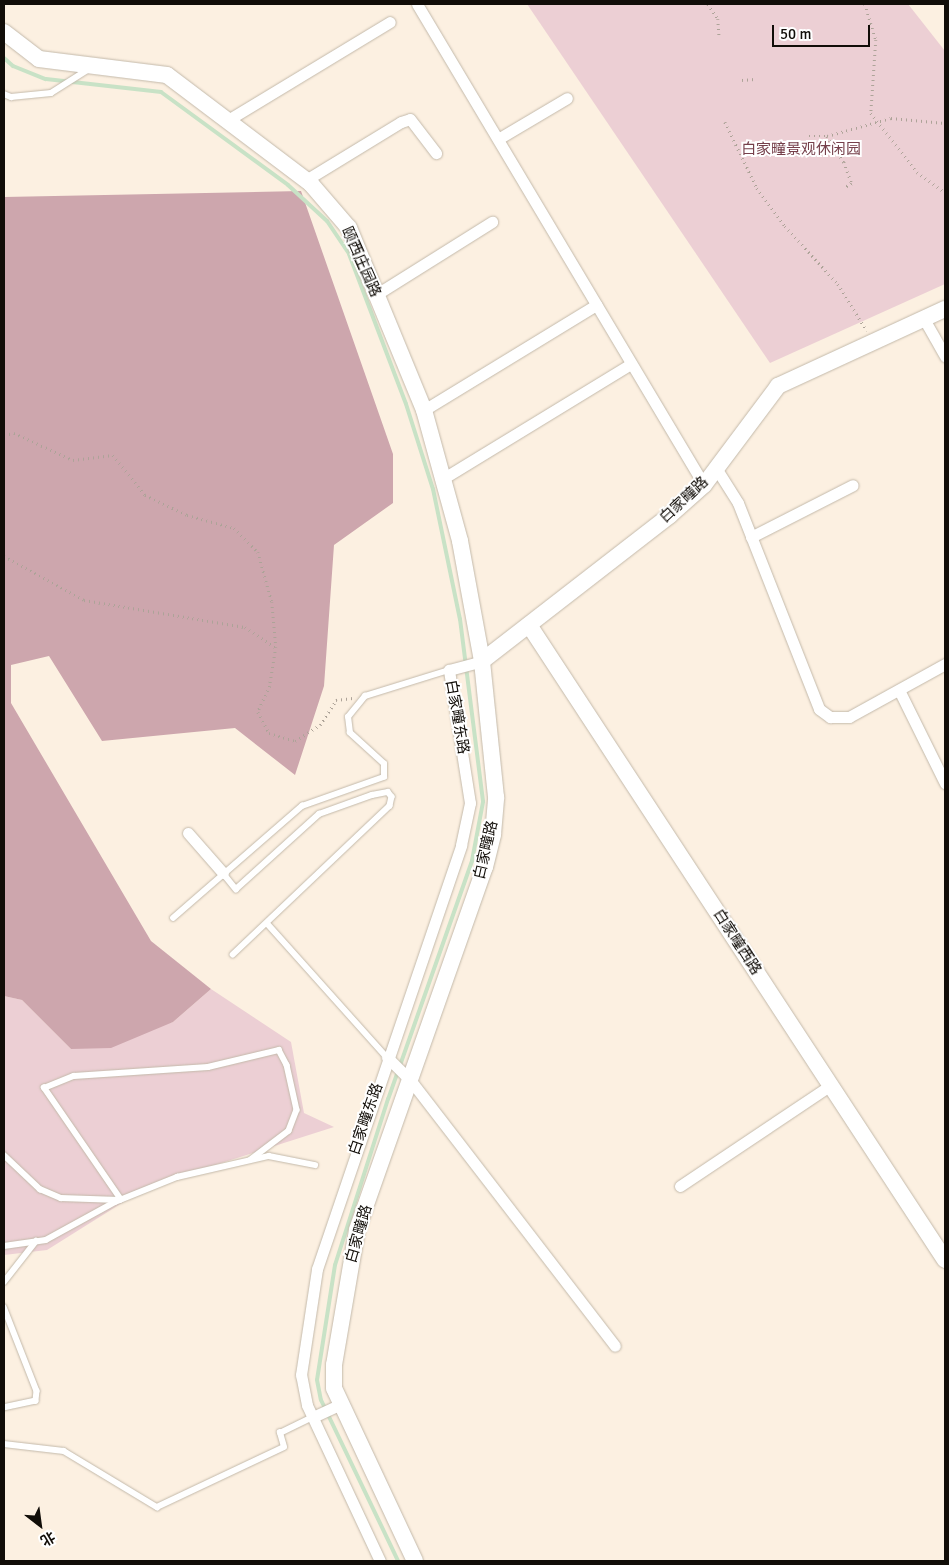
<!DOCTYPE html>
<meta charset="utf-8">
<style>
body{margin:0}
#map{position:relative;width:949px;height:1565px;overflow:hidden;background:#fcf0e1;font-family:Signika,"Noto Sans SC",sans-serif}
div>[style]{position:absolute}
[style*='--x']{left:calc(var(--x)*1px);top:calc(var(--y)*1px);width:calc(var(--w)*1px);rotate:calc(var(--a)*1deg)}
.green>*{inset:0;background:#eccfd4}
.forest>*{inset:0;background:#cda6ad}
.stream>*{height:4px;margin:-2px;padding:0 2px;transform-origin:2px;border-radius:2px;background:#c8e2c6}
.path>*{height:2.5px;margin-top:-1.25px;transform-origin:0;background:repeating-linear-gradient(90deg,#ada398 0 1px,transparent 0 5px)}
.roads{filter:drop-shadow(0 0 1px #c3b9aa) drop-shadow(0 0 1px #c3b9aa)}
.lane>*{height:5.5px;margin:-2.75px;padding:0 2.75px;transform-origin:2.75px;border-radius:2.75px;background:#fff}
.street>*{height:11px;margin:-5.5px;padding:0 5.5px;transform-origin:5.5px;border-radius:5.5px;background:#fff}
.secondary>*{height:16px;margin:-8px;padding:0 8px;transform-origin:8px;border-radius:8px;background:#fff}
span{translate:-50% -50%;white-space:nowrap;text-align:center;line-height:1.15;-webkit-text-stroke:4px #fff;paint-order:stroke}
.park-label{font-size:15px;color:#76404b}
.street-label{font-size:15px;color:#110d08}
.frame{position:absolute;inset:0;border:5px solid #110d08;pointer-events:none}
.north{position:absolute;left:15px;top:1500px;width:50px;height:50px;-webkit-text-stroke:4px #fff;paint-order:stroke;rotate:150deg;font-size:14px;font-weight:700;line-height:20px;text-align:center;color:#110d08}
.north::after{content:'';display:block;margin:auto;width:18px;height:22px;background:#110d08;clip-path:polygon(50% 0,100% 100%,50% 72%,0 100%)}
.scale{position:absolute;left:772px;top:25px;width:98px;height:22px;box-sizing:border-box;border:2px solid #110d08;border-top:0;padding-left:6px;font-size:15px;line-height:18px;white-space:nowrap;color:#110d08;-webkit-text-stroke:4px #fff;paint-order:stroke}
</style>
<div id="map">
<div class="green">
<div style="clip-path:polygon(527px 4px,908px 4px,945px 51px,945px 284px,770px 363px)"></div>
<div style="clip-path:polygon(211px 989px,291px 1042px,304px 1113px,334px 1127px,149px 1186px,47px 1250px,4px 1255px,4px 996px,22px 1000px,71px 1049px,173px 1022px)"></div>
</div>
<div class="forest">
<div style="clip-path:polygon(301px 191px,393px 454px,393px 503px,334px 545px,324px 686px,295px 775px,235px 728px,102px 741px,49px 656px,11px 665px,11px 703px,151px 941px,211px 989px,173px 1022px,111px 1048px,71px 1049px,22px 1000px,4px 996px,4px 197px)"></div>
</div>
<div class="stream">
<div style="--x:4;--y:58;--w:12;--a:42"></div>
<div style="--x:13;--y:66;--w:35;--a:22"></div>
<div style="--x:46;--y:79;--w:116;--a:6.4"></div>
<div style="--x:161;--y:92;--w:157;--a:36.2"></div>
<div style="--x:288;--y:185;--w:53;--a:42.7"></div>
<div style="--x:327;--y:221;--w:40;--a:56"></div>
<div style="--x:349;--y:254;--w:160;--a:69.2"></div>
<div style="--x:406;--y:404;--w:89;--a:72.4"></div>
<div style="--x:433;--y:489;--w:133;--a:78.3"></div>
<div style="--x:460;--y:619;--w:184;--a:82.8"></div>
<div style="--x:483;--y:802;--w:60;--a:100.6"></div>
<div style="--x:472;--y:861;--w:252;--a:109.4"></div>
<div style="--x:388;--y:1099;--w:174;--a:107.7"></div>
<div style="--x:335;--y:1265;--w:116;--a:98.9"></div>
<div style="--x:317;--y:1380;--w:20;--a:79"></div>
<div style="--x:321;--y:1400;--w:178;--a:64.4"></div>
</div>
<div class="path">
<div style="--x:708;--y:4;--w:18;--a:56"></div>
<div style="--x:718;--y:19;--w:16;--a:86"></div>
<div style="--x:865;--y:4;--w:38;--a:73"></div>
<div style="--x:876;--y:40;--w:73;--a:93.9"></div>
<div style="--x:871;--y:113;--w:75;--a:52.1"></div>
<div style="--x:917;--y:172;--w:34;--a:36"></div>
<div style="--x:742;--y:80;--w:13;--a:-4"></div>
<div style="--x:725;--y:122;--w:73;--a:64.1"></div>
<div style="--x:757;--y:188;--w:47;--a:53.6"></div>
<div style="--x:785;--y:226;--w:79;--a:47.6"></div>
<div style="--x:838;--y:284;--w:55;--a:58.3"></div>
<div style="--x:809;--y:136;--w:18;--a:0"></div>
<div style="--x:827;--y:136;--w:66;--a:-15.7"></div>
<div style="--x:891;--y:118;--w:54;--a:5.3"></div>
<div style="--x:827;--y:136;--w:31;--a:57"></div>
<div style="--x:844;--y:162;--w:23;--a:70"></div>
<div style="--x:852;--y:184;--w:7;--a:153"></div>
<div style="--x:4;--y:435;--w:10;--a:-11"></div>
<div style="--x:14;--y:433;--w:65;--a:24.6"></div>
<div style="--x:73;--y:460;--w:40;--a:-7.1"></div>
<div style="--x:113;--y:455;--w:51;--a:51.3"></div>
<div style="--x:145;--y:495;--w:47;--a:25.5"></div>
<div style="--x:187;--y:515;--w:49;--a:15.5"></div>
<div style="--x:234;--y:528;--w:34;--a:45"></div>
<div style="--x:258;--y:552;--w:52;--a:74.4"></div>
<div style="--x:272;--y:602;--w:45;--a:84.9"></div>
<div style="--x:276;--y:647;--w:39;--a:99"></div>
<div style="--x:270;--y:686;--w:29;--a:115"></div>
<div style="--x:258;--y:712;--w:24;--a:62"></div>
<div style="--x:269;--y:733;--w:27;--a:17"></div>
<div style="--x:295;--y:741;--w:30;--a:-33"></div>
<div style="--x:320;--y:725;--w:30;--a:-57"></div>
<div style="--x:336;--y:700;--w:17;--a:-7"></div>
<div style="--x:4;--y:556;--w:91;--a:28.8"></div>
<div style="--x:84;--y:600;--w:163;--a:9.5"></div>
<div style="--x:245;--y:627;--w:36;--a:34"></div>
</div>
<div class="roads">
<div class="lane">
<div style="--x:4;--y:94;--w:8;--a:23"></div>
<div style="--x:11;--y:97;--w:40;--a:-5.7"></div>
<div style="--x:51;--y:93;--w:45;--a:-32.3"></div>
<div style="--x:223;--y:873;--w:21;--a:51"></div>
<div style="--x:236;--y:889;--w:112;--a:-42.1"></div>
<div style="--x:319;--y:814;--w:56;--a:-19.7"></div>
<div style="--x:372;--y:795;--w:16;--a:-11"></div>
<div style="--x:388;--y:792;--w:6;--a:51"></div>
<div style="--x:392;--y:797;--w:9;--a:103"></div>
<div style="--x:390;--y:806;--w:216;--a:136.5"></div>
<div style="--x:173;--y:918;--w:171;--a:-41"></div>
<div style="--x:302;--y:806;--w:87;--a:-19.5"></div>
<div style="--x:384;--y:777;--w:13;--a:-90"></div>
<div style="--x:384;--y:764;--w:46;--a:-137.6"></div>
<div style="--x:350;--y:733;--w:16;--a:-97"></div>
<div style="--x:348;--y:717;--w:27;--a:-51"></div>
<div style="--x:365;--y:696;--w:88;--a:-17.2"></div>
<div style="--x:267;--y:923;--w:180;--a:48.2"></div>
<div style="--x:4;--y:1155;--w:50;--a:43.4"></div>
<div style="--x:40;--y:1189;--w:23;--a:23"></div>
<div style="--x:61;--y:1198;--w:58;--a:2"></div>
<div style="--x:121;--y:1200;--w:136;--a:-124.5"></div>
<div style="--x:44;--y:1088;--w:32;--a:-22"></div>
<div style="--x:74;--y:1076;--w:134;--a:-3.8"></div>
<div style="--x:208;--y:1067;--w:73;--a:-13.5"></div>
<div style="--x:279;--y:1050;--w:17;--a:62"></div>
<div style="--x:287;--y:1065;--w:46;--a:77.5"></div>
<div style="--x:297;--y:1110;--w:22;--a:111"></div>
<div style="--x:289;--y:1131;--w:48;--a:142.7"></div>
<div style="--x:4;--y:1246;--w:42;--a:-8.1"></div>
<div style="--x:46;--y:1240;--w:79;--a:-28.8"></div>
<div style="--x:115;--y:1202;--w:67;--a:-22"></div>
<div style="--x:177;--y:1177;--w:94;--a:-12.9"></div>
<div style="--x:269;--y:1156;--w:47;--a:11.1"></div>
<div style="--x:4;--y:1282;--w:52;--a:-52"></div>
<div style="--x:4;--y:1307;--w:90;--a:68.6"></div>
<div style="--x:37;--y:1391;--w:10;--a:96"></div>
<div style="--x:36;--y:1401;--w:33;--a:168"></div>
<div style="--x:4;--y:1444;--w:60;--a:6.7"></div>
<div style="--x:64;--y:1451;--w:109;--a:31.1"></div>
<div style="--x:157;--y:1507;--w:140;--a:-25.3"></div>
<div style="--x:284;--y:1447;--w:15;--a:-106"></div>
<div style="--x:280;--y:1433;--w:37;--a:-26"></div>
</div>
<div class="street">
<div style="--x:417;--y:4;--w:560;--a:59.18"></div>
<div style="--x:228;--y:120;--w:189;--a:-31.2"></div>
<div style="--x:498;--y:139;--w:80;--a:-30.7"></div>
<div style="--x:306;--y:180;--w:111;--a:-31.4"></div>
<div style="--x:401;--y:122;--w:9;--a:-18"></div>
<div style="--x:410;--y:119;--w:43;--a:52.6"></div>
<div style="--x:377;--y:294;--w:136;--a:-32.1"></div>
<div style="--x:924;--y:319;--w:43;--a:60.4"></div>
<div style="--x:424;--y:410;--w:202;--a:-31.4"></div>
<div style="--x:716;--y:468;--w:41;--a:57.8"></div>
<div style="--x:738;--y:503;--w:221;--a:68.5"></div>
<div style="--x:819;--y:709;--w:14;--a:36"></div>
<div style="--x:830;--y:717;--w:19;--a:0"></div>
<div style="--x:849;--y:717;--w:110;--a:-28.9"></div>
<div style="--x:444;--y:478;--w:219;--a:-31.4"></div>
<div style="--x:751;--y:537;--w:114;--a:-27"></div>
<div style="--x:899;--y:690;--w:104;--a:63.7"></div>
<div style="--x:188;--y:833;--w:53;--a:48.8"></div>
<div style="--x:387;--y:1057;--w:34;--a:45"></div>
<div style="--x:411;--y:1081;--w:334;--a:52.4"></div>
<div style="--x:680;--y:1186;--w:182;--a:-33.8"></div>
<div style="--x:313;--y:1417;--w:31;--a:-25"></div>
<div style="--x:380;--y:1561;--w:172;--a:-115.1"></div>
<div style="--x:307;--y:1405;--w:31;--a:-101"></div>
<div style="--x:301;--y:1375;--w:107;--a:-81.4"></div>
<div style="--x:317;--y:1269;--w:448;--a:-71.2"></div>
<div style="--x:461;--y:845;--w:43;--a:-77.9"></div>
<div style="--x:470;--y:803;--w:135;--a:-99"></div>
<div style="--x:449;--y:670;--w:34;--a:-15"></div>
</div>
<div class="secondary">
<div style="--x:4;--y:32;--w:44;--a:37.6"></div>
<div style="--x:39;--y:59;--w:129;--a:7.1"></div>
<div style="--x:167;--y:75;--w:181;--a:37.1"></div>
<div style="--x:311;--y:184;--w:58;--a:49.2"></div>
<div style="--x:349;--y:228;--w:197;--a:67.6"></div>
<div style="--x:424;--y:410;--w:136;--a:74.6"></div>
<div style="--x:460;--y:541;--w:122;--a:79.6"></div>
<div style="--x:529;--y:625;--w:759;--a:56.77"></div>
<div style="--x:415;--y:1561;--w:191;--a:-115.1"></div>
<div style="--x:334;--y:1388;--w:23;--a:-90"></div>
<div style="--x:334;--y:1365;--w:137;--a:-80.3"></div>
<div style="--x:357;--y:1230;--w:385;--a:-70.6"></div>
<div style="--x:485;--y:867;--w:34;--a:-76"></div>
<div style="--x:493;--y:834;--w:37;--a:-85"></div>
<div style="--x:496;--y:797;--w:137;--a:-95.9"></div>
<div style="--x:482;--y:661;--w:237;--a:-37.8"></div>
<div style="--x:669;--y:516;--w:47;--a:-41.5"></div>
<div style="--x:704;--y:485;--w:124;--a:-53.2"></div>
<div style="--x:778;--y:386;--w:184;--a:-24.8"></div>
</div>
</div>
<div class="park-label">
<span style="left:801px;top:150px">白家疃景观休闲园</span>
</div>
<div class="street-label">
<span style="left:361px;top:262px;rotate:66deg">颐西庄园路</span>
<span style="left:684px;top:500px;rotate:-43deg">白家疃路</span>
<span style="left:457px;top:717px;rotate:80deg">白家疃东路</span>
<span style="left:486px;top:850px;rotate:-77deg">白家疃路</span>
<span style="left:737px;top:942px;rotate:57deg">白家疃西路</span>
<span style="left:366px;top:1119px;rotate:-71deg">白家疃东路</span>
<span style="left:359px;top:1234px;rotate:-74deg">白家疃路</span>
</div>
<div class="frame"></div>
<div class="north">北</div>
<div class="scale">50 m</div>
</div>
